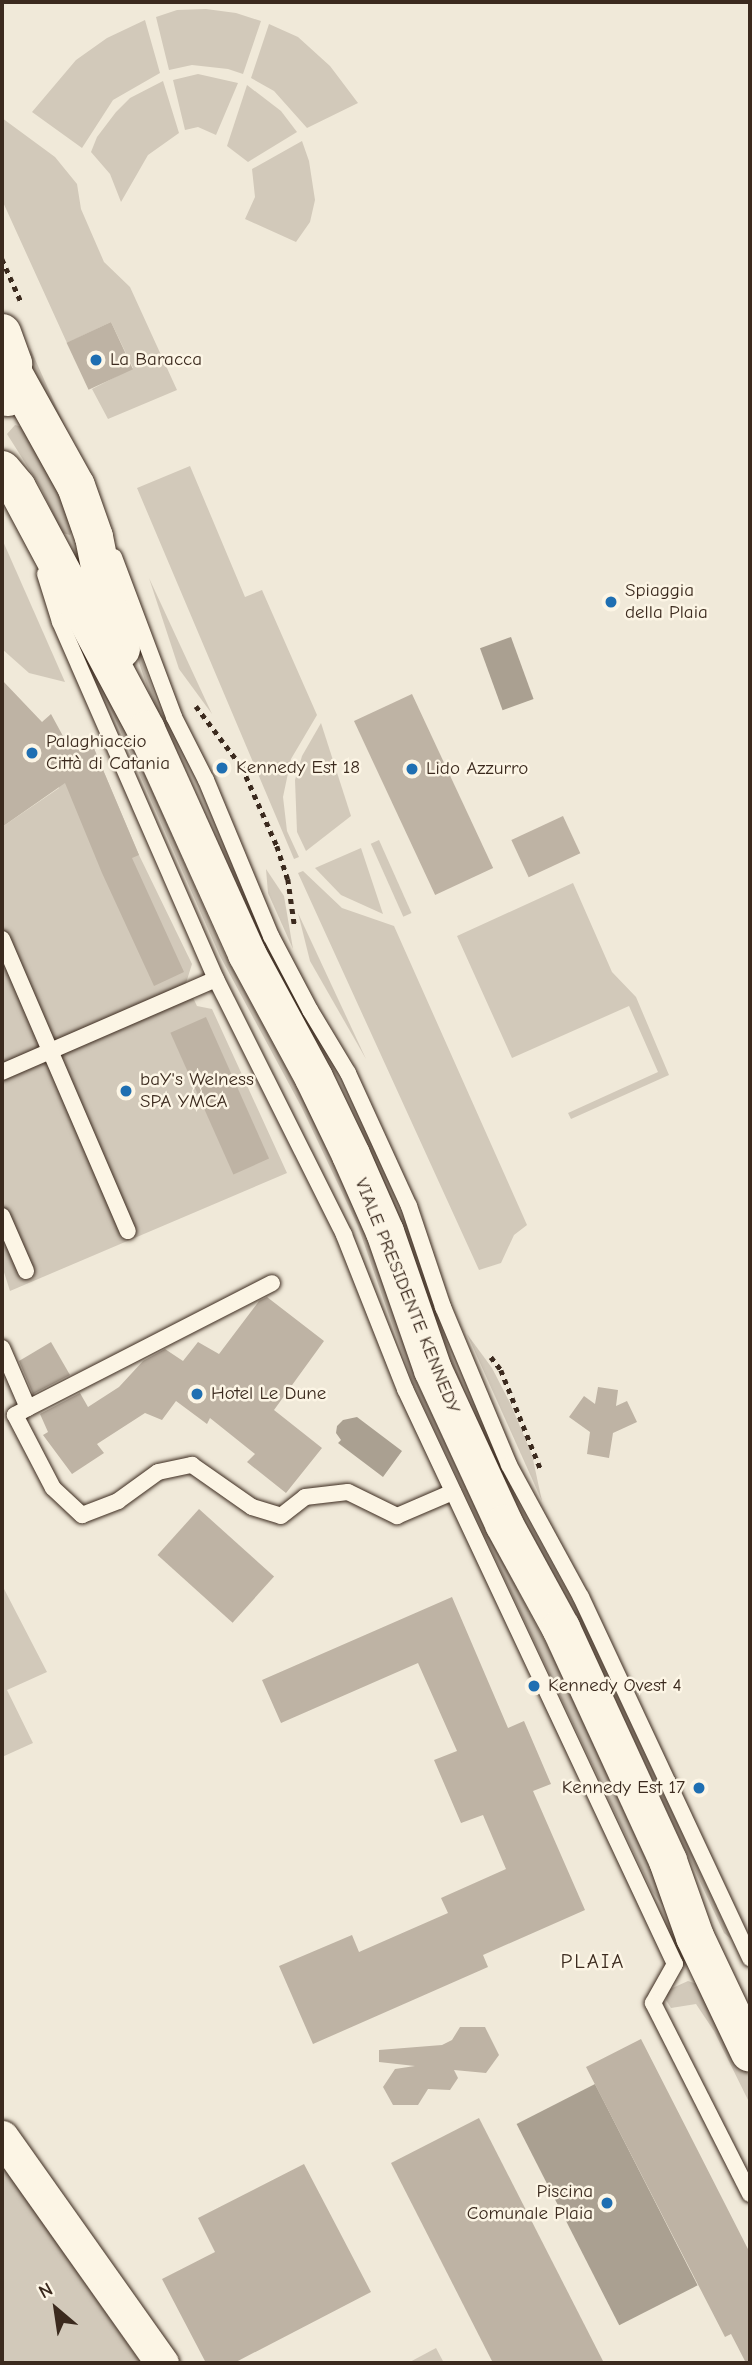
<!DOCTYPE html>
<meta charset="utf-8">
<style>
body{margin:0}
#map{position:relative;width:752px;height:2365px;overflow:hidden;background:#f0e9d9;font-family:"Comic Neue",sans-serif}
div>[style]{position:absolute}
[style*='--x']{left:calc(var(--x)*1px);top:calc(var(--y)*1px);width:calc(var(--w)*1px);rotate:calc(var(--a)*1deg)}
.green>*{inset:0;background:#d2c9ba;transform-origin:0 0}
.water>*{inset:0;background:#aaa091;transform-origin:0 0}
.building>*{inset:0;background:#beb3a4;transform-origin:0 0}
.path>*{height:4.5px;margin-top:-2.25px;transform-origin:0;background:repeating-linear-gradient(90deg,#3b2a1e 0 5px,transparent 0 10px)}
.roads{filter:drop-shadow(0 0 2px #3b2a1e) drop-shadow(0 0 2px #3b2a1e)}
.lane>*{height:16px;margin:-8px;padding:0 8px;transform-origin:8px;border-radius:8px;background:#fcf5e5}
.street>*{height:33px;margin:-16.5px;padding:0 16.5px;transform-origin:16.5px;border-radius:16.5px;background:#fcf5e5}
.primary>*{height:38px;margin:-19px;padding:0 19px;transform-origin:19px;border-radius:19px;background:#fcf5e5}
.dots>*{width:19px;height:19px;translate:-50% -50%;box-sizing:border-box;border:4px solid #fcf5e5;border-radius:50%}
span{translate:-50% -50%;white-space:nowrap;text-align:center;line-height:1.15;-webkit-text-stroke:5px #fcf5e5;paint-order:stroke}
.poi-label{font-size:19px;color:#3b2a1e}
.left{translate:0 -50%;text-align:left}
.right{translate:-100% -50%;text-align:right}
.street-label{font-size:19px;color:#3b2a1e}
.neighbourhood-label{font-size:21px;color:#3b2a1e;letter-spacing:2px}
.frame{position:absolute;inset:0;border:4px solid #3b2a1e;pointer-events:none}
.north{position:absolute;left:21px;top:2274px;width:70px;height:70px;-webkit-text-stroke:5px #fcf5e5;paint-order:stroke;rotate:331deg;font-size:19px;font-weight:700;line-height:28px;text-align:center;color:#3b2a1e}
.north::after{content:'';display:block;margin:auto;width:24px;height:32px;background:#3b2a1e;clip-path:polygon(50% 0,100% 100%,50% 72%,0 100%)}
</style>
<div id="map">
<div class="green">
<div style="clip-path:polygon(206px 9px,236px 13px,261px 21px,243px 74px,228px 69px,192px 65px,169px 70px,156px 17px,177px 10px)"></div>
<div style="clip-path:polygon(145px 20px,160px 73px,113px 100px,82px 148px,32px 112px,76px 60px,107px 38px)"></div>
<div style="clip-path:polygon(269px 24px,298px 37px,330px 66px,358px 103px,307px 128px,274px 91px,251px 78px)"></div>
<div style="clip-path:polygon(198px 74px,238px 83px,216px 135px,198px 127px,185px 130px,173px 80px)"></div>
<div style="clip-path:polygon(163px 81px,179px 133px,148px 155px,121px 202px,110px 174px,91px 152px,97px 137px,116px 112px,130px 98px)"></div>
<div style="clip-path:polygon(247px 85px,281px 111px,297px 132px,248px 162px,227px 146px)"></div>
<div style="clip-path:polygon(2px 118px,55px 157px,77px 184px,81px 209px,104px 262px,130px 287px,177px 390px,108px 419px,92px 389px,133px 368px,111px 322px,67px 343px,2px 200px)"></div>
<div style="clip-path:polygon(302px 141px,309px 161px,315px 200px,310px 222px,296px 242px,245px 219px,255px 197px,252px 169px)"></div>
<div style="clip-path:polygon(30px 348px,77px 453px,32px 369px)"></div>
<div style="clip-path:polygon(15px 425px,23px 427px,60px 489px,74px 529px,70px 535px,62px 533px,41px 488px,7px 434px)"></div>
<div style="clip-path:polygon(190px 466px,245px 597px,262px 590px,317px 715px,291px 759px,283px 797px,287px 831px,299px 857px,294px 859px,137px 488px)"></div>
<div style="clip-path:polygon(2px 539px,65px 682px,29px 673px,2px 649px)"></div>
<div style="clip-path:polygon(149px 578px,212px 714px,179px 669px)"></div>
<div style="left:123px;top:604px;width:114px;height:4px;rotate:71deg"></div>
<div style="clip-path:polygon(78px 625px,225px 955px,306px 1105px,363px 1228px,417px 1383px,486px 1531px,551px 1653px,668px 1907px,666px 1910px,652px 1891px,413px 1384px,358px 1226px,302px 1108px,220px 956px,74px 626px)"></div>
<div style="clip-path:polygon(321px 723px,351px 816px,306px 851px,297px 832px,295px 780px,302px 756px)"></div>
<div style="clip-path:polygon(90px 739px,139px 855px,192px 964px,186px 983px,197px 1006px,212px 1009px,287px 1173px,10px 1291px,2px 1266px,2px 827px,59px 788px,54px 757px)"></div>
<div style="left:379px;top:840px;width:80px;height:9px;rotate:66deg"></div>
<div style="clip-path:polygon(361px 848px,383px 914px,341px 895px,315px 868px)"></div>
<div style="clip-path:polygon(266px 869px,284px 896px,293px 949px,268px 893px)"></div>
<div style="clip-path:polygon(303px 871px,342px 908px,394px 926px,527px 1225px,514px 1235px,501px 1263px,479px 1270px,298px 873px)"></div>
<div style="clip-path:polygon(573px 883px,612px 972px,636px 997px,669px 1075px,571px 1119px,568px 1113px,658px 1072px,629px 1006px,512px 1058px,457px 936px)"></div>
<div style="clip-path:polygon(298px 913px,366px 1059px,310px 961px)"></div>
<div style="clip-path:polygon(374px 1157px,398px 1210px,466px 1395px,517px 1500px,576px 1607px,731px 1939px,724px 1933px,573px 1609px,513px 1503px,462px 1397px,369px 1160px)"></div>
<div style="clip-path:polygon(467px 1334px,492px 1368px,511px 1405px,532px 1455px,542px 1501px)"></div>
<div style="clip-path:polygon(2px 1585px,47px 1672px,7px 1690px,33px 1743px,2px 1757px)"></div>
<div style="clip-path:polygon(688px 1981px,703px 1986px,711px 1999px,750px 2079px,750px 2104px,714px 2031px,696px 2004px,671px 2008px,666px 2000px,668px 1990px)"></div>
<div style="clip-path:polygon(2px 2165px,48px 2230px,141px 2363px,2px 2363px)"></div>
<div style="clip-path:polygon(436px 2348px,444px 2363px,408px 2363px)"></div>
</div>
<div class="water">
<div style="left:511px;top:637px;width:66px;height:33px;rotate:70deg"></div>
<div style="clip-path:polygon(357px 1417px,402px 1451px,383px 1477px,338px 1443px,341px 1440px,336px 1433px,337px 1426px,343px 1420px)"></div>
<div style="left:595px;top:2084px;width:226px;height:88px;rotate:63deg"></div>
</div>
<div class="building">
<div style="left:111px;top:322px;width:52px;height:49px;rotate:65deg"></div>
<div style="clip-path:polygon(2px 680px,42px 722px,51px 714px,70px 749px,90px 739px,139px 855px,132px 858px,184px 972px,154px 986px,102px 873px,65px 783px,2px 827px)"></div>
<div style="left:412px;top:694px;width:192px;height:64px;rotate:65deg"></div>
<div style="left:563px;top:816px;width:41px;height:57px;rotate:65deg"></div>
<div style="left:206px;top:1017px;width:155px;height:39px;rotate:66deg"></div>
<div style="clip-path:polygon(267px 1297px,324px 1341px,274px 1410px,322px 1448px,286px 1493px,247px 1462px,255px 1454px,210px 1418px,207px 1424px,176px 1401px,162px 1420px,145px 1413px,97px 1444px,104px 1453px,72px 1474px,43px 1435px,48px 1432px,40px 1414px,80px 1393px,88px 1407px,119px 1387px,143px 1361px,165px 1349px,183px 1361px,198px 1342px,219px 1354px,259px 1301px)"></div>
<div style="clip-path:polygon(51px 1342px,70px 1375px,33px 1394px,19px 1361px)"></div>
<div style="clip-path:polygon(598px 1387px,618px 1390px,616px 1406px,627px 1401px,637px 1422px,613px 1433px,609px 1458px,587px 1454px,590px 1432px,569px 1417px,584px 1396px,595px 1404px)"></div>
<div style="left:199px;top:1509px;width:101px;height:62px;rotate:42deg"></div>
<div style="clip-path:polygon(452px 1597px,508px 1728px,524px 1721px,551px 1784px,533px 1791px,585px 1910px,483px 1955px,488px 1967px,313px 2044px,279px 1966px,352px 1935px,359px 1952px,448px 1913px,441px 1898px,506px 1869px,483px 1815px,461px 1823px,434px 1760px,457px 1751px,418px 1663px,281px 1723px,262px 1680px)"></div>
<div style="clip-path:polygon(460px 2027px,485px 2027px,499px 2055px,486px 2073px,454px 2070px,458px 2078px,450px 2090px,428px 2089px,418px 2105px,393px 2105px,383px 2087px,395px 2069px,415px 2066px,379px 2062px,379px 2050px,442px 2045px,452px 2040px)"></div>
<div style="clip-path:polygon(641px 2039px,750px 2253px,750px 2363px,746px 2363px,731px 2334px,725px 2337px,586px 2067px)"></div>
<div style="clip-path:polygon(479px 2118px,604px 2363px,493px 2363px,391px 2163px)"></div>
<div style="clip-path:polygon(304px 2164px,371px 2292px,234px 2363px,206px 2363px,162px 2279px,215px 2252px,198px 2218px)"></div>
</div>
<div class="path">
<div style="--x:2;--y:259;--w:49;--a:66"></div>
<div style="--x:196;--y:706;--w:76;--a:53"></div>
<div style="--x:242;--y:767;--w:86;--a:66.1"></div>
<div style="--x:277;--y:846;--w:35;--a:72"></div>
<div style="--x:288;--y:879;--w:49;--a:81.9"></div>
<div style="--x:491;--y:1357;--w:16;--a:52"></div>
<div style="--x:501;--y:1370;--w:108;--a:68.2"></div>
</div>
<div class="roads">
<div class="lane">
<div style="--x:114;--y:557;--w:171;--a:69.4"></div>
<div style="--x:174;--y:717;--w:71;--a:63.1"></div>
<div style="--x:206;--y:780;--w:169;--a:67.4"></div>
<div style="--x:271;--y:936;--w:84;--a:62.2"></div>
<div style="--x:310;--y:1010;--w:74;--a:58.9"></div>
<div style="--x:348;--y:1073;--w:146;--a:65.4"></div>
<div style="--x:409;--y:1206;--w:107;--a:71.4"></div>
<div style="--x:443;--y:1307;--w:171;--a:67.3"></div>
<div style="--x:509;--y:1465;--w:150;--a:61.4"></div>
<div style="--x:581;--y:1597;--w:399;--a:64.9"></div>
<div style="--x:45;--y:574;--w:50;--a:72.6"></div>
<div style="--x:60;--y:622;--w:390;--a:66.4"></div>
<div style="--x:216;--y:979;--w:286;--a:63.4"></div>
<div style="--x:344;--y:1235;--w:166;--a:68.4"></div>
<div style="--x:405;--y:1389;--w:635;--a:64.85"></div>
<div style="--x:675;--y:1964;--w:45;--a:119.4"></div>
<div style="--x:653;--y:2003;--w:214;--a:63.1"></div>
<div style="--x:2;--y:939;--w:318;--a:66.7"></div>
<div style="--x:2;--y:1072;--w:233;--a:-23.5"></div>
<div style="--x:2;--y:1216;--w:60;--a:66.4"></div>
<div style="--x:2;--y:1348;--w:65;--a:66.6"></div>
<div style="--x:28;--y:1408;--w:15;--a:152"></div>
<div style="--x:15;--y:1415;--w:82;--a:62.5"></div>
<div style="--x:53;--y:1488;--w:40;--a:43"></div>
<div style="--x:82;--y:1515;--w:39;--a:-21"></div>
<div style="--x:118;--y:1501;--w:49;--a:-35.9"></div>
<div style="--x:158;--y:1472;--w:35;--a:-12"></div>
<div style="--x:192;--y:1465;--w:73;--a:35"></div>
<div style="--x:252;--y:1507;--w:30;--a:17"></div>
<div style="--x:281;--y:1516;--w:31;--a:-38"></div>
<div style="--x:305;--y:1497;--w:43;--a:-6.6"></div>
<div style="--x:348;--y:1492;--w:55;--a:26.1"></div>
<div style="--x:397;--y:1516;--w:61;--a:-23.2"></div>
<div style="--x:28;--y:1408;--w:274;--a:-27.1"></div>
</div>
<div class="street">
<div style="--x:2;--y:2137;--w:277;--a:54.7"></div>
</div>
<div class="primary">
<div style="--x:2;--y:333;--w:33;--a:70"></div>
<div style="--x:13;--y:364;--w:19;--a:90"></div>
<div style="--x:13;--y:383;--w:15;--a:110"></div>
<div style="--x:13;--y:373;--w:129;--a:60.9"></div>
<div style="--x:76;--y:486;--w:54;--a:70.6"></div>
<div style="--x:94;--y:537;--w:71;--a:78.7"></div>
<div style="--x:108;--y:607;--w:44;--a:72.8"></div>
<div style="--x:2;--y:470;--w:23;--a:50"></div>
<div style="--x:17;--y:488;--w:274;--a:61.9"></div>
<div style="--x:146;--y:730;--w:246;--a:65.7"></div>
<div style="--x:247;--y:954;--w:141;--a:61.6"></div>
<div style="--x:314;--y:1078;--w:85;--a:64.3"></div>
<div style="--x:351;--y:1155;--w:84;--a:66.2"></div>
<div style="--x:385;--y:1232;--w:146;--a:70.8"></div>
<div style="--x:433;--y:1370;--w:170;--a:65.2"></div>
<div style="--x:504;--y:1524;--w:119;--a:61.3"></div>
<div style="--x:561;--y:1628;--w:256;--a:65.3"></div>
<div style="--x:668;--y:1861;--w:81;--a:70.4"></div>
<div style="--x:695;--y:1937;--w:128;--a:64.6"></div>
</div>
</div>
<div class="dots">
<div style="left:96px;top:360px;background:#1f6fb2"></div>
<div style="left:611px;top:602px;background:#1f6fb2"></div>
<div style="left:32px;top:753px;background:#1f6fb2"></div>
<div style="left:222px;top:768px;background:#1f6fb2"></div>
<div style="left:412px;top:769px;background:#1f6fb2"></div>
<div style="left:126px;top:1091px;background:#1f6fb2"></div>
<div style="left:197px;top:1394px;background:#1f6fb2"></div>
<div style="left:534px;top:1686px;background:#1f6fb2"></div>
<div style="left:699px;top:1788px;background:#1f6fb2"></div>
<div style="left:607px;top:2203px;background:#1f6fb2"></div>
</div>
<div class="poi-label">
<span class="left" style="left:110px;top:360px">La Baracca</span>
<span class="left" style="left:625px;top:602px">Spiaggia<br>della Plaia</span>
<span class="left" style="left:46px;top:753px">Palaghiaccio<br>Città di Catania</span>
<span class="left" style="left:236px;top:768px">Kennedy Est 18</span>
<span class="left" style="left:426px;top:769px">Lido Azzurro</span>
<span class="left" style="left:140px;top:1091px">baY's Welness<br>SPA YMCA</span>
<span class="left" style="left:211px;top:1394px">Hotel Le Dune</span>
<span class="left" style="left:548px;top:1686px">Kennedy Ovest 4</span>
<span class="right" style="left:685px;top:1788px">Kennedy Est 17</span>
<span class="right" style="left:593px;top:2203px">Piscina<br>Comunale Plaia</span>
</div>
<div class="street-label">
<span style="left:407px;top:1296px;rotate:68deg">VIALE PRESIDENTE KENNEDY</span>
</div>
<div class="neighbourhood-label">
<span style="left:593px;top:1961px">PLAIA</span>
</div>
<div class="frame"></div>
<div class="north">N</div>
</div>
